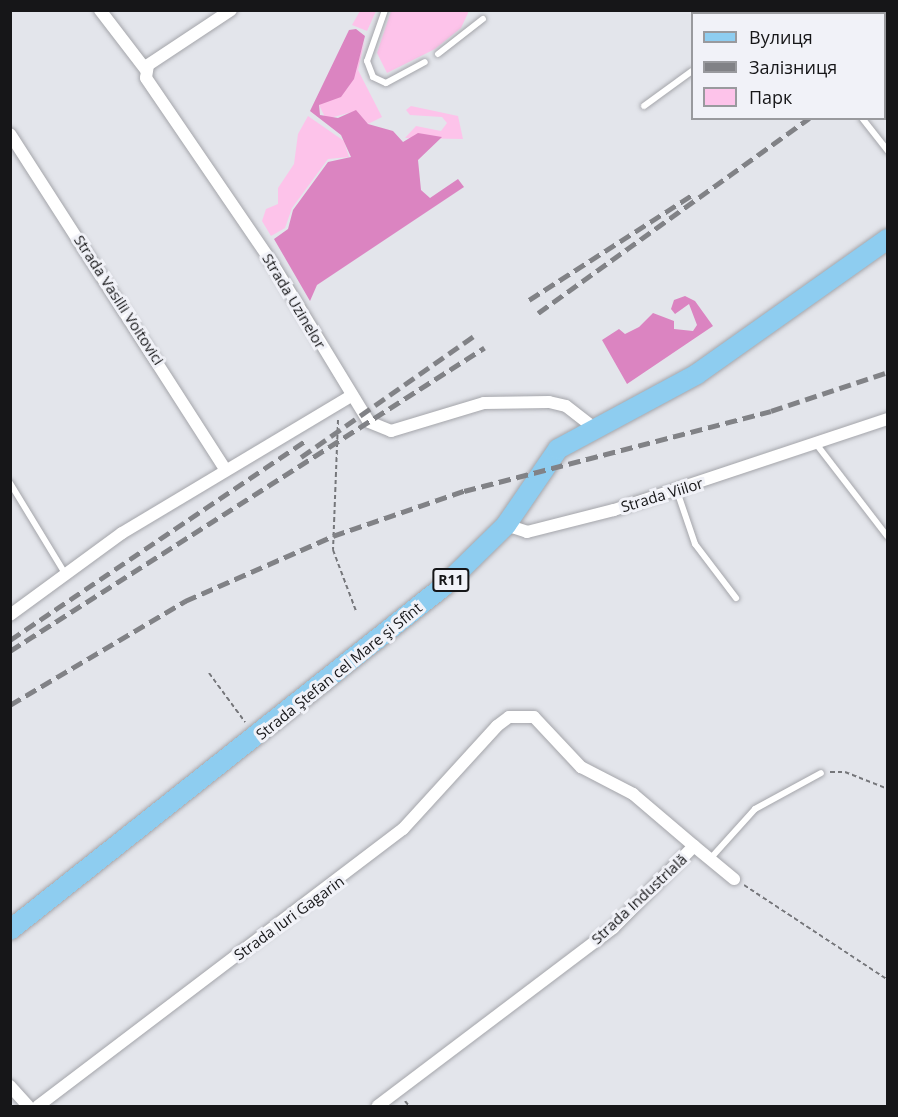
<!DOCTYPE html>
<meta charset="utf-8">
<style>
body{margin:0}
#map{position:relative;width:898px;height:1117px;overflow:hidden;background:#e3e5eb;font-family:"Open Sans",sans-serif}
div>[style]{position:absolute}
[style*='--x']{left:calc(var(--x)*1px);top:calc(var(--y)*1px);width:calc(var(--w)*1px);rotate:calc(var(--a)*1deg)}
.green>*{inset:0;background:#fdc3ea}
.forest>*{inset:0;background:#db84c1}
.path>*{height:2px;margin-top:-1px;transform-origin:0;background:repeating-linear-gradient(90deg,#75767a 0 4.5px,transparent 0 7.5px)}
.roads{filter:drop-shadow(0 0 2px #a4a5aa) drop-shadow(0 0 2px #a4a5aa)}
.service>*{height:6px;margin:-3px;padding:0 3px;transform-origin:3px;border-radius:3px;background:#fff}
.minor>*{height:12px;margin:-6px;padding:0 6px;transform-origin:6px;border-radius:6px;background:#fff}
.primary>*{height:20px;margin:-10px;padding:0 10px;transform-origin:10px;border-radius:10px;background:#8ecdf0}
.tram>*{height:1.5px;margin:-0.75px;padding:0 0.75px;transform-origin:0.75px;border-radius:0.75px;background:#818286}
.rail>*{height:4.5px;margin-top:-2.25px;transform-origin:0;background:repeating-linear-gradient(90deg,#818286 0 12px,transparent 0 18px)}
span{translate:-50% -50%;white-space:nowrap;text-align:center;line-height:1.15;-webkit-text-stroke:6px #f1f2f8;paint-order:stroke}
.shield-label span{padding:2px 4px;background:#f1f2f8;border:2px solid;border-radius:4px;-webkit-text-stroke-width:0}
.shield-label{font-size:14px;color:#161618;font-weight:700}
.street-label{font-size:15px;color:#161618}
.frame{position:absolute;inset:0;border:12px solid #161618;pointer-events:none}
.legend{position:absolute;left:691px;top:12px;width:195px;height:108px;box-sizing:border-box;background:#f1f2f8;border:2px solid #999a9e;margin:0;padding:8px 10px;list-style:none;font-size:18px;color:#161618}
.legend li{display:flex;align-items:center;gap:12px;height:30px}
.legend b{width:30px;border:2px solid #999a9e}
</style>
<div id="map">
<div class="green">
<div style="clip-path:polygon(360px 11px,376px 11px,367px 31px,352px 25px)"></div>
<div style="clip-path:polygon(391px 11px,468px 10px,468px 13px,461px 28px,435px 49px,387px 73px,377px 53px)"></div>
<div style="clip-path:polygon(365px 40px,358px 70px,382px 117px,368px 124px,356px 111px,326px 119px,319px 105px,348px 88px)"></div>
<div style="clip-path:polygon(411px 106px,458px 116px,463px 139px,405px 138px,416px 126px,441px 131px,447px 123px,442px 117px,410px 115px,406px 110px)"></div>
<div style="clip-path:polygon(308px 116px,344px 141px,349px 157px,328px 159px,292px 208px,285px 228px,271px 236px,262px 221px,266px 209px,278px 204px,278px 188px,294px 164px,298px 134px)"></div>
</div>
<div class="forest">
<div style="clip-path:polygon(356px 29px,365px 36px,354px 79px,341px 97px,319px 105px,320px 115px,338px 118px,356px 110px,368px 124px,393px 131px,403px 142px,418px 133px,442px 137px,418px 160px,421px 190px,430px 198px,458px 179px,464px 187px,317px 285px,310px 301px,274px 239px,288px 229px,293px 210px,328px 162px,351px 157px,341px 135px,310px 111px,349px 30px)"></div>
<div style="clip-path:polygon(685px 296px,695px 301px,713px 326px,627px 384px,602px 340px,619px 329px,625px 334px,639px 327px,653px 313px,674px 321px,674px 329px,693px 331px,697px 325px,689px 304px,675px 314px,671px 309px,674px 300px)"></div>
</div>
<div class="path">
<div style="--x:338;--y:420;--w:130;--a:92.2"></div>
<div style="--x:333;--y:550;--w:65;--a:69.3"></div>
<div style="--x:209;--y:673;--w:61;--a:53.7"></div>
<div style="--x:830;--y:772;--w:15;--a:0"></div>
<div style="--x:845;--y:772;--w:46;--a:21.6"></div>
<div style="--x:744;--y:885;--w:173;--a:33.4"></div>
<div style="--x:405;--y:1101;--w:6;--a:51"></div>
</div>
<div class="roads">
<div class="service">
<div style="--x:385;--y:10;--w:54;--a:109.4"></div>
<div style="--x:367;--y:61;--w:17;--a:69"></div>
<div style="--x:373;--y:77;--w:14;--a:25"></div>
<div style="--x:386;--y:83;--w:44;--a:-28.3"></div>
<div style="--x:438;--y:54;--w:57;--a:-37.9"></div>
<div style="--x:644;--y:106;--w:59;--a:-36.1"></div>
<div style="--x:862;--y:118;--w:42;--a:51.8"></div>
<div style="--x:817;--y:445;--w:115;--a:52.4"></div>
<div style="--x:10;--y:483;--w:108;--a:58.7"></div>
<div style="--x:677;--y:491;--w:56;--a:71.2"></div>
<div style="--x:695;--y:544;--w:68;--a:52.8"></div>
<div style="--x:710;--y:859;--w:67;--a:-48"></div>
<div style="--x:755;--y:809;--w:75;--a:-28.6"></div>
</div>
<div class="minor">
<div style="--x:100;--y:10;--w:76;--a:52.5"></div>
<div style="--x:231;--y:10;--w:100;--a:146.5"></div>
<div style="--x:148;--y:65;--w:13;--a:99"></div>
<div style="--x:146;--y:78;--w:222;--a:55.7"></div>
<div style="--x:271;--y:261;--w:188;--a:58.7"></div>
<div style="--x:369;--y:422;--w:24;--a:22"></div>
<div style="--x:391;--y:431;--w:97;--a:-16.8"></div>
<div style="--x:484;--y:403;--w:65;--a:-0.9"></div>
<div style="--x:549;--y:402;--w:17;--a:13"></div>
<div style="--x:566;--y:406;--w:33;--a:38"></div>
<div style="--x:10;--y:134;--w:398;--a:57.3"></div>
<div style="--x:506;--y:525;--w:22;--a:18"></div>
<div style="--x:527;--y:532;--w:90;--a:-14.2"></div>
<div style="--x:614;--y:510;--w:289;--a:-18.4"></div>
<div style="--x:10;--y:615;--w:139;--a:-36.2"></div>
<div style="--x:122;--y:533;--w:267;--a:-30.9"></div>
<div style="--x:694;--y:846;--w:52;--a:39.5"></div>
<div style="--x:10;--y:1086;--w:27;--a:48"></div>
<div style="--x:38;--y:1106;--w:458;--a:-37.2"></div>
<div style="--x:403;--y:829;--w:139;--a:-47.6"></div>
<div style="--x:497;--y:726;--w:15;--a:-37"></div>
<div style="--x:509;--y:717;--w:25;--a:0"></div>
<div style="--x:534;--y:717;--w:69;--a:46.8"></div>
<div style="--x:581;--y:767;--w:59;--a:27.4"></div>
<div style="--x:633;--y:794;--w:80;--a:40.4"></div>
<div style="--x:694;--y:846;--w:115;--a:134.6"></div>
<div style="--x:613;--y:928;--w:295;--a:142.9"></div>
</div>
<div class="primary">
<div style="--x:10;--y:930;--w:554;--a:-38.4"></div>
<div style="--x:444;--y:586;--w:87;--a:-44.5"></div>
<div style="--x:506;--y:525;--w:92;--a:-55.6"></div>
<div style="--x:558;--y:449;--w:158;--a:-28.3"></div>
<div style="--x:697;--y:374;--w:234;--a:-35.3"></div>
</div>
</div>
<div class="tram">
<div style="--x:10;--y:598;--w:1;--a:-45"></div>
</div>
<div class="rail">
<div style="--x:884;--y:62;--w:4;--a:-27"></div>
<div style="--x:529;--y:300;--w:197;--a:-32.8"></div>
<div style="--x:538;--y:313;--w:334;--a:-35.7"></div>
<div style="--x:301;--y:457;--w:213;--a:-35"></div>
<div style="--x:10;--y:640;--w:358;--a:-34"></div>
<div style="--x:10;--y:651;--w:563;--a:-32.59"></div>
<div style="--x:10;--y:705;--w:204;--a:-30.7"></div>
<div style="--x:185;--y:601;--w:162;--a:-23.7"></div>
<div style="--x:333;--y:536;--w:139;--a:-19"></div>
<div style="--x:464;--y:491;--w:317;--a:-14.6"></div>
<div style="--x:771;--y:411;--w:123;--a:-18.4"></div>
</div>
<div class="shield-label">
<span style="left:451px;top:580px">R11</span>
</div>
<div class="street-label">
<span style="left:119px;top:300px;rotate:57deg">Strada Vasilii Voitovici</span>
<span style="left:294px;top:301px;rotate:59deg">Strada Uzinelor</span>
<span style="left:662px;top:495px;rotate:-17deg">Strada Viilor</span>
<span style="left:339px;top:671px;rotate:-39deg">Strada Ştefan cel Mare şi Sfînt</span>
<span style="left:639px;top:899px;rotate:-43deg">Strada Industrială</span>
<span style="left:289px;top:918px;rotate:-36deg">Strada Iuri Gagarin</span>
</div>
<div class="frame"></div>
<ul class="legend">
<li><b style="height:8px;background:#8ecdf0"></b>Вулиця</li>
<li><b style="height:8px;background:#818286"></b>Залізниця</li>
<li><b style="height:16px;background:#fdc3ea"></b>Парк</li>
</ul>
</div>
